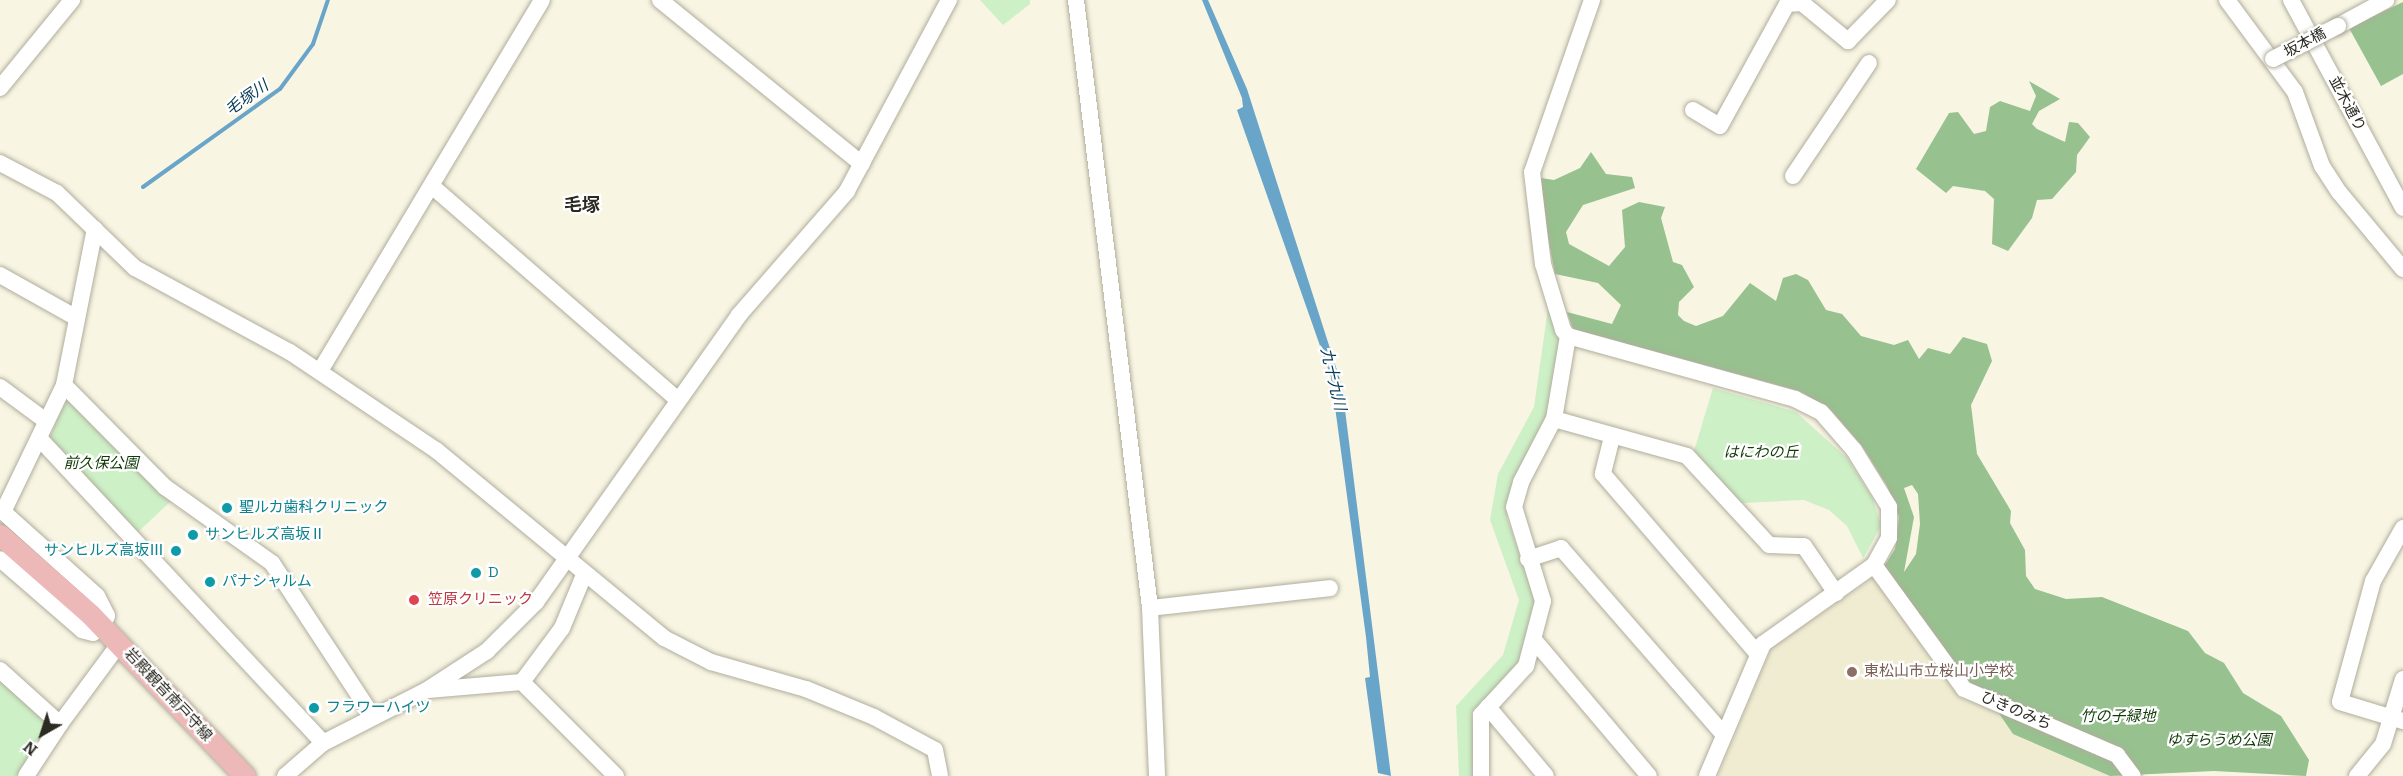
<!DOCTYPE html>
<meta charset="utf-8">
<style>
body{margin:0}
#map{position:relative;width:2403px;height:776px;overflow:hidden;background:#f8f5e3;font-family:Bitter,"Noto Sans JP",serif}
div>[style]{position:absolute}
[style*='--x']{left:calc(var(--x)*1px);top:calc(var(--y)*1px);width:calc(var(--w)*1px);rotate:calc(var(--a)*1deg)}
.built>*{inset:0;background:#f0ecd2}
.green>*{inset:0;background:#cdf0c6}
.forest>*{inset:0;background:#97c18f}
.water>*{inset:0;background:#69a4c9}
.stream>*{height:4px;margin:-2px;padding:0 2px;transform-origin:2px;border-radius:2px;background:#69a4c9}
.roads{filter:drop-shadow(0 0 2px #b0ad9c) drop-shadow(0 0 2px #b0ad9c)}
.minor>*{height:16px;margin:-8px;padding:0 8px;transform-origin:8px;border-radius:8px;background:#fff}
.major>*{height:21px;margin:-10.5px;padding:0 10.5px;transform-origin:10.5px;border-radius:10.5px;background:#edb8b8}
.bridges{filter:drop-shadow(0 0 2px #b0ad9c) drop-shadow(0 0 2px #b0ad9c)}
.minor-bridge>*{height:16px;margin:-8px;padding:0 8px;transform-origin:8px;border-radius:8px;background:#fff}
.dots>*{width:16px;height:16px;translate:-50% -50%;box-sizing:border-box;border:3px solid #fff;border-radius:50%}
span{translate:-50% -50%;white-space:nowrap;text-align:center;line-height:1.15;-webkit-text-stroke:4.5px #fff;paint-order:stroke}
.street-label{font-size:15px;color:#2b2a23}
.park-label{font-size:15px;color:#113a07;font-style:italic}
.culture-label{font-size:15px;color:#0d838f}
.left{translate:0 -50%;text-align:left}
.right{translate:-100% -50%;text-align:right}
.health-label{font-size:15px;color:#be3a42}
.education-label{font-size:15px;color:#785e54}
.water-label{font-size:16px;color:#073a54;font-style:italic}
.quarter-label{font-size:18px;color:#2b2a23;font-weight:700}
.north{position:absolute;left:12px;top:704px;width:60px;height:60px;-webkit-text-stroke:4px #fff;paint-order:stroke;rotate:219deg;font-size:16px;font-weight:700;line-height:24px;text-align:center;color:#2b2a23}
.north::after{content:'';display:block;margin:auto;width:21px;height:27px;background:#2b2a23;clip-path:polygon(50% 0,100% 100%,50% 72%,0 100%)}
</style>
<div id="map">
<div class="built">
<div style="clip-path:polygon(1875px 577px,1960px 698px,2113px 759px,2123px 776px,1718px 776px,1772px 647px)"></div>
</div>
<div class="green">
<div style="clip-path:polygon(980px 0,1030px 0,1030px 4px,1003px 25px)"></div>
<div style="clip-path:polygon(1548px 308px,1560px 343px,1550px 410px,1513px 481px,1507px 518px,1536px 600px,1518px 664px,1472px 713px,1475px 776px,1459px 776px,1456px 706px,1503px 655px,1519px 600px,1490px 520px,1498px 474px,1534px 407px)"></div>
<div style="clip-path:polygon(1713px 388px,1796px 412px,1847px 458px,1873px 499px,1881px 526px,1863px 558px,1847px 526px,1829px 510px,1804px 500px,1741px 503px,1694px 451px)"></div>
<div style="clip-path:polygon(64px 401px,71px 402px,171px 501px,137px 533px,49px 440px)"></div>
<div style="clip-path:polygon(0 679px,46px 722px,47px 731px,16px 776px,0 776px)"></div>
</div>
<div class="forest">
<div style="clip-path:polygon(2403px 2px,2403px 74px,2381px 86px,2349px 28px)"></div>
<div style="clip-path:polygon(2029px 81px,2060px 99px,2039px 111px,2032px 124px,2037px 129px,2065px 142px,2069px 122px,2078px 123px,2090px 137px,2077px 155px,2076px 172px,2052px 199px,2037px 200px,2032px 218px,2008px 251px,1992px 244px,1994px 199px,1985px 191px,1953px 186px,1946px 193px,1916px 169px,1949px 113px,1958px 112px,1974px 134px,1986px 131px,1990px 107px,2000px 101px,2030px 111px,2036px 96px)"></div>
<div style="clip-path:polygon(evenodd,1591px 152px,1606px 174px,1632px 177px,1635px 188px,1583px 205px,1566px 232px,1569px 244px,1609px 266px,1625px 247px,1622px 210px,1639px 202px,1665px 207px,1661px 218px,1673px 262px,1682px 265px,1694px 287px,1679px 302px,1678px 315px,1684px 321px,1696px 326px,1723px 316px,1750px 283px,1776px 301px,1783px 278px,1796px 274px,1808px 280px,1826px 310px,1842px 314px,1861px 336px,1894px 345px,1908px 340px,1919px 359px,1928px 348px,1950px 354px,1963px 337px,1987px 344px,1992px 361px,1971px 405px,1977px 454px,2011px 511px,2010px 523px,2025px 550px,2026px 576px,2035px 589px,2066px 599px,2102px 597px,2188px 631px,2205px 653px,2224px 663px,2243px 693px,2281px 716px,2309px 760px,2306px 776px,2214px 771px,2110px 776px,2013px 734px,1994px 706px,1967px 686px,1883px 568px,1895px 549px,1899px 517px,1887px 486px,1862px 446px,1830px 409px,1799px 391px,1573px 329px,1567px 312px,1612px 324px,1621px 305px,1598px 283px,1555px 274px,1539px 192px,1541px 178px,1554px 180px,1580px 168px,1591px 152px,1912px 485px,1918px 494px,1920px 524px,1916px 554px,1904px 572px,1914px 517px,1904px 488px,1912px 485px)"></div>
</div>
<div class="water">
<div style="clip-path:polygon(1202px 0,1208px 0,1247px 89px,1342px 386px,1391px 776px,1378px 773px,1365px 678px,1370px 677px,1366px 637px,1331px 377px,1237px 110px,1243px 107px,1242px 98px)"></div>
</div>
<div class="stream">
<div style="--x:143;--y:187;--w:168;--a:-35.6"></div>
<div style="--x:280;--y:89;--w:56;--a:-53.7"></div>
<div style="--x:313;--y:44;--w:46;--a:-71.2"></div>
</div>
<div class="roads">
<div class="minor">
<div style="--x:660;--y:0;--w:260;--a:39.1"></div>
<div style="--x:1076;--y:0;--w:612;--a:83.06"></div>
<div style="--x:1150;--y:608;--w:168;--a:87.6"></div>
<div style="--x:1592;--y:0;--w:182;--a:109.2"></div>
<div style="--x:1532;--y:172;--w:93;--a:83.2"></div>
<div style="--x:1543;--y:264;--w:69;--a:73.1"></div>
<div style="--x:1563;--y:330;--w:8;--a:50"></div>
<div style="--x:1568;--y:336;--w:236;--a:15.5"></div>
<div style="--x:1795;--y:399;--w:29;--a:27"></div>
<div style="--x:1821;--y:412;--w:50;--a:49"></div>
<div style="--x:1854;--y:450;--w:67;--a:58.4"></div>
<div style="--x:1889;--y:507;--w:31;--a:90"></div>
<div style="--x:1889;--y:538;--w:31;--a:119"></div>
<div style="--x:1874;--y:565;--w:136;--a:144.6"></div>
<div style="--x:1763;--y:644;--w:143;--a:113"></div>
<div style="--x:2227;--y:0;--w:114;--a:53.5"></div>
<div style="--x:2295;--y:92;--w:79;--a:70"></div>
<div style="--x:2322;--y:166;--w:31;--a:57"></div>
<div style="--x:2339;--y:192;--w:100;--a:50.3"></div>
<div style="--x:2291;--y:0;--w:236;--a:61.7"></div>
<div style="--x:2338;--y:26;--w:55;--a:-28.4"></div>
<div style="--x:0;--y:88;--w:114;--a:-50.7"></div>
<div style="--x:1693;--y:110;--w:31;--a:31"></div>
<div style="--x:1720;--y:126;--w:139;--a:-61.2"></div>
<div style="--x:1787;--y:4;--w:15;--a:-4"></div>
<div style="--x:1802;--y:3;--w:60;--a:39.6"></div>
<div style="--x:1848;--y:41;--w:57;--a:-45.7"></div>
<div style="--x:0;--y:163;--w:64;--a:27.8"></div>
<div style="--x:57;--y:193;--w:108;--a:43.9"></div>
<div style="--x:135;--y:268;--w:176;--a:28.5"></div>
<div style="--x:290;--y:352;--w:176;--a:33.9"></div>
<div style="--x:436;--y:450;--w:296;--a:39.5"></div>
<div style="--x:664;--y:638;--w:53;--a:27.1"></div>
<div style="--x:711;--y:662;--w:99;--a:15.9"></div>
<div style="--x:806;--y:689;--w:74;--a:22.4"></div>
<div style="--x:874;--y:717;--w:69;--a:28.4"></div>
<div style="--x:935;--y:750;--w:26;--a:79"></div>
<div style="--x:1793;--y:176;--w:136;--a:-56.1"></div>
<div style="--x:433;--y:187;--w:325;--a:41"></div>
<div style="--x:0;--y:275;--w:88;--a:29.2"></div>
<div style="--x:320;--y:371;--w:432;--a:-59.1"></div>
<div style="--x:64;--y:385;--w:144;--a:45.3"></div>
<div style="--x:165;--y:487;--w:131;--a:35.4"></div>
<div style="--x:272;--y:563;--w:182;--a:56.7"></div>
<div style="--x:0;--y:387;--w:57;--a:36.5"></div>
<div style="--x:1554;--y:419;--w:138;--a:15.5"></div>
<div style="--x:1687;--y:456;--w:121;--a:47.3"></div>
<div style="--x:1769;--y:545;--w:35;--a:2"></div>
<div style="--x:1804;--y:546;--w:57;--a:55.8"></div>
<div style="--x:1612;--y:437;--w:38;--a:104"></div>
<div style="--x:1603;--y:474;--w:236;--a:49.3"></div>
<div style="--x:39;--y:438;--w:417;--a:47"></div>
<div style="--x:0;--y:509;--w:130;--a:41.9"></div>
<div style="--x:97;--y:596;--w:22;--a:63"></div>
<div style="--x:107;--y:616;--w:11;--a:117"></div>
<div style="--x:102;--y:626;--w:11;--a:142"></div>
<div style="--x:93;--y:633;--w:11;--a:-165"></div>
<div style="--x:82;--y:630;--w:108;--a:-139.1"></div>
<div style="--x:3;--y:512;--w:141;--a:-64.3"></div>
<div style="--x:64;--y:385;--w:159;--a:-78.8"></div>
<div style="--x:2403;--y:528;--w:61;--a:119.5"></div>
<div style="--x:2373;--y:581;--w:125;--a:105.3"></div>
<div style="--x:2340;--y:702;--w:66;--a:16.8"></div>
<div style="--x:1528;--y:559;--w:35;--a:-18"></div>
<div style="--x:1561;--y:548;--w:248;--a:48.9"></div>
<div style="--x:1874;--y:565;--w:153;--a:54"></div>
<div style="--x:1964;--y:689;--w:167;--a:23.3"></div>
<div style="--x:2117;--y:755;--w:26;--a:53"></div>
<div style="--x:1150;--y:608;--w:181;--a:-6.3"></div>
<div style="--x:1534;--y:640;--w:178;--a:49.8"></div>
<div style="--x:0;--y:670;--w:81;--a:42"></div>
<div style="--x:60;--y:724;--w:62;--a:123.2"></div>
<div style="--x:522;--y:682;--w:67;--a:-53.5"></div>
<div style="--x:562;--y:628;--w:57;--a:-67.5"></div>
<div style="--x:428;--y:690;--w:94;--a:-4.9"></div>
<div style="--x:522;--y:682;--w:133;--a:45"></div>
<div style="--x:1488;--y:707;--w:90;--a:50"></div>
<div style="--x:60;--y:724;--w:101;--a:-53.5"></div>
<div style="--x:285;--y:776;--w:50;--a:-41"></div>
<div style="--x:323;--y:743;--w:117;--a:-27"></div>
<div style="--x:427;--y:690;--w:72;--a:-33"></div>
<div style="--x:487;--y:651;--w:69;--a:-45"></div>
<div style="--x:536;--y:602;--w:352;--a:-54.7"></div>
<div style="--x:739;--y:315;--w:164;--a:-48.9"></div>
<div style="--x:847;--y:191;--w:217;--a:-61.9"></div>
<div style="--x:1481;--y:776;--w:61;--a:-90"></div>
<div style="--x:1481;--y:715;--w:67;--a:-47.4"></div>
<div style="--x:1526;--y:666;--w:67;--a:-75.3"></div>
<div style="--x:1543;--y:601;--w:98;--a:-107.1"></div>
<div style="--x:1514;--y:507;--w:26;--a:-74"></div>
<div style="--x:1521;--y:482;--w:71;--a:-62.4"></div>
<div style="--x:1554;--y:419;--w:84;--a:-80.4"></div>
<div style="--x:2357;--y:776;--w:41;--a:-50.9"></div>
<div style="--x:2383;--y:744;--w:68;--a:-72.9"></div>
</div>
<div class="major">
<div style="--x:0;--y:535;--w:120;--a:41.3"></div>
<div style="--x:90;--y:614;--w:224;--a:46.3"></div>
</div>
</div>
<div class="bridges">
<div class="minor-bridge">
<div style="--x:2273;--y:59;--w:73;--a:-26.9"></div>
</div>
</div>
<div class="dots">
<div style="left:227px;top:508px;background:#0f9aa8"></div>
<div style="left:193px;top:535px;background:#0f9aa8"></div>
<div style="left:176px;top:551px;background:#0f9aa8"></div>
<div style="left:476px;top:573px;background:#0f9aa8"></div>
<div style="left:210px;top:582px;background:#0f9aa8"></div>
<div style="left:414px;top:600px;background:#e0444e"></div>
<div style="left:1852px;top:672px;background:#8d6e63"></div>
<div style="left:314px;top:708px;background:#0f9aa8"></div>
</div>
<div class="street-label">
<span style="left:2305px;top:43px;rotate:-28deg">坂本橋</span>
<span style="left:2347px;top:104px;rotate:62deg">並木通り</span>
<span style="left:168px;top:695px;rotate:47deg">岩殿観音南戸守線</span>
<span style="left:2016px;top:711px;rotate:23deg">ひきのみち</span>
</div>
<div class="park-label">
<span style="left:1761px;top:453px">はにわの丘</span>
<span style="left:101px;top:464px">前久保公園</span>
<span style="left:2118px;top:717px">竹の子緑地</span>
<span style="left:2219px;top:741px">ゆすらうめ公園</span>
</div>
<div class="culture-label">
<span class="left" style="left:239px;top:508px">聖ルカ歯科クリニック</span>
<span class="left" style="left:205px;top:535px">サンヒルズ高坂Ⅱ</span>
<span class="right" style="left:164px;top:551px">サンヒルズ高坂Ⅲ</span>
<span class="left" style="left:488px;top:573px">D</span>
<span class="left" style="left:222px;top:582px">パナシャルム</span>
<span class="left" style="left:326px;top:708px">フラワーハイツ</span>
</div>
<div class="health-label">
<span class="left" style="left:428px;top:600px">笠原クリニック</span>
</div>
<div class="education-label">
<span class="left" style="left:1864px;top:672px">東松山市立桜山小学校</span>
</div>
<div class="water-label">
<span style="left:247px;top:98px;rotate:-35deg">毛塚川</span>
<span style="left:1333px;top:379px;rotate:77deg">九十九川</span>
</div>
<div class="quarter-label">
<span style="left:582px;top:205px">毛塚</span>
</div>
<div class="north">N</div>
</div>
